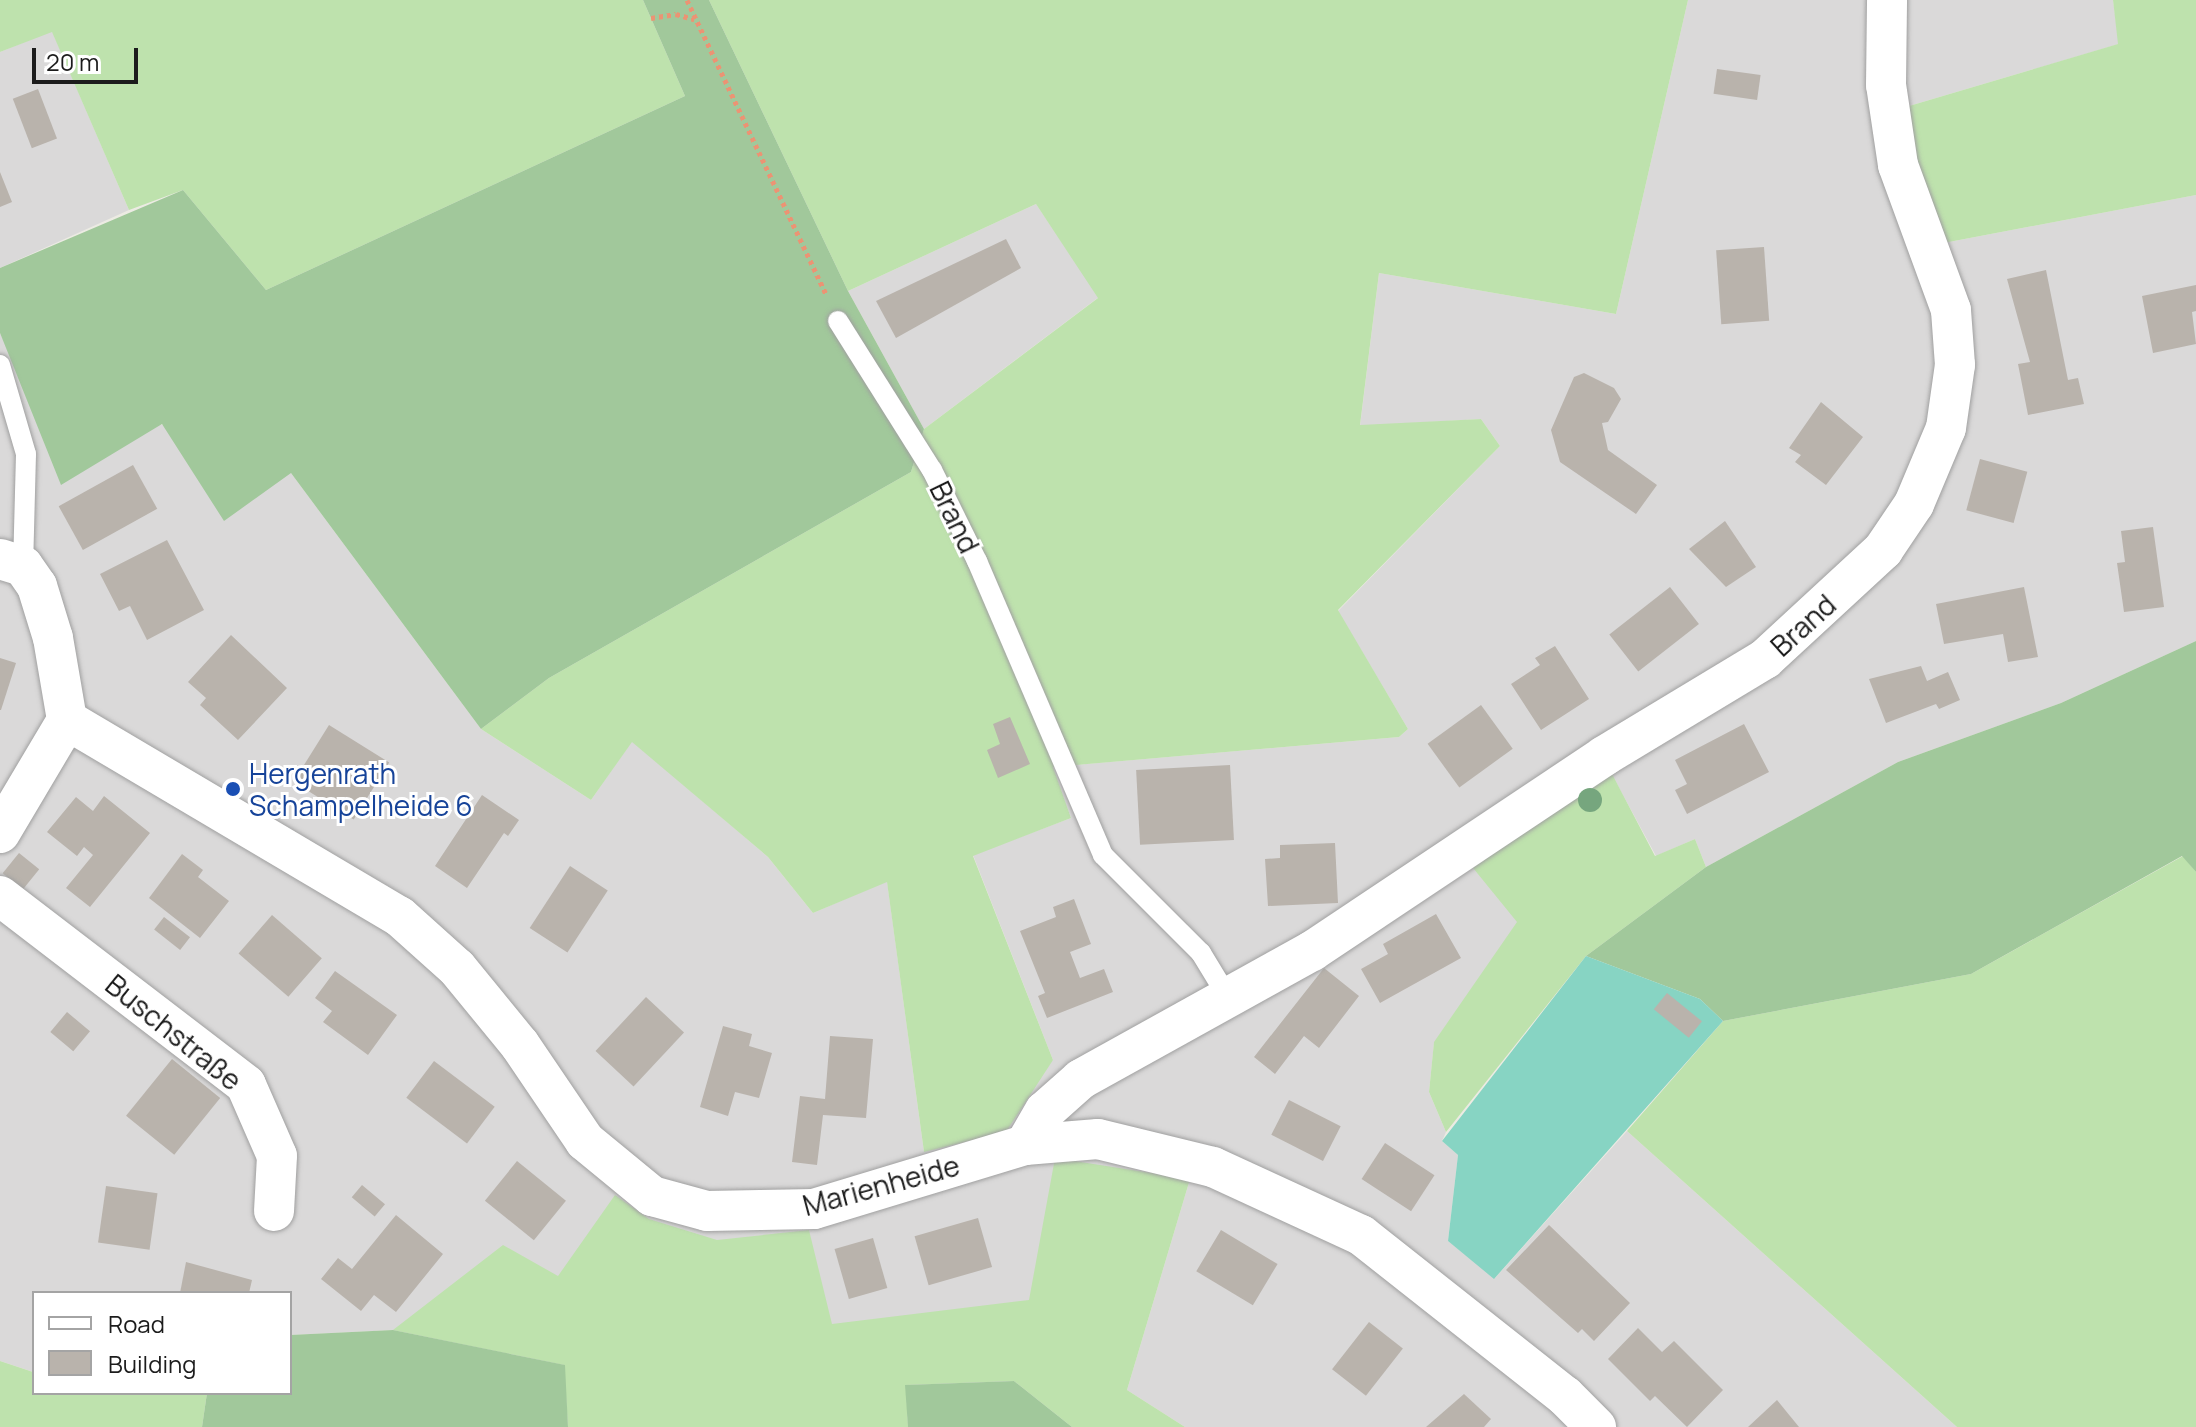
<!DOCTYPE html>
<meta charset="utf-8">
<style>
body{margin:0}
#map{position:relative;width:2196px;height:1427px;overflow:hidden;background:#ecebe3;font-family:Manrope,sans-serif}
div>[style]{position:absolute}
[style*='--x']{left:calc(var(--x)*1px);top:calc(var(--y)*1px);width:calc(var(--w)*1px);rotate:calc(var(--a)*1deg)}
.residential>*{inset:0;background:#dad9d9}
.grass>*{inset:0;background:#bee2ad}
.forest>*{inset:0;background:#a1c89b}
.pitch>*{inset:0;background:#87d4c3}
.building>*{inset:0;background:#b9b3ac;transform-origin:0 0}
.path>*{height:5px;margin-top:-2.5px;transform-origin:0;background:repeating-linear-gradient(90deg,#eb9474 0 4px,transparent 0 8px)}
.roads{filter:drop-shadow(0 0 2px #a0a0a0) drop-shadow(0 0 2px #a0a0a0)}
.lane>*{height:20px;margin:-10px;padding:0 10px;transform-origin:10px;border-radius:10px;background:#fff}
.street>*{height:40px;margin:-20px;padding:0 20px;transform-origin:20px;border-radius:20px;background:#fff}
.trees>*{width:24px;height:24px;margin:-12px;border-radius:50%;background:#76a67e}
.dots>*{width:22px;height:22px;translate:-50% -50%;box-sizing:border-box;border:4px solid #fff;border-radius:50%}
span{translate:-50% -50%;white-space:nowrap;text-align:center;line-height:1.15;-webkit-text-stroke:6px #fff;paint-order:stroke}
.street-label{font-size:28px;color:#1c1c1c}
.transit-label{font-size:28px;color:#164399}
.left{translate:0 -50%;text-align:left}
.legend{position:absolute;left:32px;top:1291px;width:260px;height:104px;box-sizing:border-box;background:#fff;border:2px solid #a4a4a4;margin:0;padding:10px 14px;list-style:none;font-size:24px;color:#1c1c1c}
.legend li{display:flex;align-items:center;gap:16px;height:40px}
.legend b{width:40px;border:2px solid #a4a4a4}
.scale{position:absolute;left:32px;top:48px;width:106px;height:36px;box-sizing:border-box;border:4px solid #1c1c1c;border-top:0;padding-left:10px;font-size:24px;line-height:28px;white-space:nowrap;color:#1c1c1c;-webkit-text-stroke:6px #fff;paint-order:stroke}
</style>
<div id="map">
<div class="residential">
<div style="clip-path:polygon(1688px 0,2113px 0,2119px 44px,1899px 109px,1933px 245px,2196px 195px,2196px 641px,2061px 703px,1898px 762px,1706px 867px,1695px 839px,1656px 856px,1611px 773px,1470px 863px,1518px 922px,1434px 1043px,1429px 1092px,1446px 1132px,1442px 1141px,1458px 1155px,1448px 1241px,1495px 1278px,1627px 1131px,1957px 1427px,1185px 1427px,1127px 1390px,1190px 1179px,1014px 1381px,906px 1385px,908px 1427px,568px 1427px,564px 1365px,393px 1330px,290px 1335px,290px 1293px,34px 1293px,33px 1372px,0 1361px,0 333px,18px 371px,291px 473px,481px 729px,591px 800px,632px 741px,768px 857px,813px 913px,887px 881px,924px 1152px,1053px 1060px,973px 855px,1071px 818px,1052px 767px,1399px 737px,1408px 729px,1338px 611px,1500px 446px,1481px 419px,1360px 426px,1379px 273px,1616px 314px)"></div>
<div style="clip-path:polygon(52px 31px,129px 210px,0 268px,0 52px)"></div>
<div style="clip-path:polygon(1036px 204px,1099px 297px,924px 429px,848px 291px)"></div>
</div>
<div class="grass">
<div style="clip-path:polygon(0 0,643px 0,685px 96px,266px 290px,183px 190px,129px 210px,52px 32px,0 52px)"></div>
<div style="clip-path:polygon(709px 0,1688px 0,1616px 314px,1379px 273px,1360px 425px,1481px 419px,1500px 446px,1338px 610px,1408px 729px,1399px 737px,1053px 767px,1071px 818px,973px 856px,1053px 1060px,1006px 1132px,924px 1152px,887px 882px,813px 913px,768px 857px,632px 742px,591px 800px,481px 729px,549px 678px,911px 472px,924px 429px,1098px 298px,1036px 204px,848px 291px)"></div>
<div style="clip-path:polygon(2113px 0,2196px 0,2196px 195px,1933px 245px,1899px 109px,2118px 44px)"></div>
<div style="clip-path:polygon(1611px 772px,1655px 856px,1695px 839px,1706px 867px,1586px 956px,1446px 1132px,1429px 1092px,1434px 1042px,1517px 922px,1469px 863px)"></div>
<div style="clip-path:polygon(2183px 856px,2196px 872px,2196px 1427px,1957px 1427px,1627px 1131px,1723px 1021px,1971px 974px)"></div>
<div style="clip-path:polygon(1055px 1158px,1190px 1179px,1127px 1390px,1185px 1427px,1072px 1427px,1014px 1381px,906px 1385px,908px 1427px,568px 1427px,564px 1365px,393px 1330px,503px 1245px,558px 1276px,615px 1195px,649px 1219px,717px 1240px,809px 1230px,832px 1324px,1029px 1300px)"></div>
<div style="clip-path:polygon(0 1361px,33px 1372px,34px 1368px,34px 1393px,207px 1393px,202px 1427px,0 1427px)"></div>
</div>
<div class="forest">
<div style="clip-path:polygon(643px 0,709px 0,848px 291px,924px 429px,911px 472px,549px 678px,481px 729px,291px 473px,224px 521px,162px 424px,61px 485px,0 333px,0 268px,183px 190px,266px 290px,685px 96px)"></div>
<div style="clip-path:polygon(2196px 641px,2196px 872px,2182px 856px,1971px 974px,1723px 1021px,1700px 999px,1586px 956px,1706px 867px,1898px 762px,2061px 703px)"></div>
<div style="clip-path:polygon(393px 1330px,565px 1365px,568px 1427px,202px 1427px,207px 1393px,290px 1393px,290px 1335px)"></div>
<div style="clip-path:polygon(1014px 1381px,1072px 1427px,908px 1427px,905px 1385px)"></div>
</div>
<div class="pitch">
<div style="clip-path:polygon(1586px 956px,1700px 999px,1723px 1021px,1494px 1279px,1448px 1241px,1458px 1155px,1442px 1141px)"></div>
</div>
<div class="building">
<div style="left:1717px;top:69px;width:44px;height:25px;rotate:8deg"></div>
<div style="left:38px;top:89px;width:53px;height:27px;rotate:69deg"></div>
<div style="clip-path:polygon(0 172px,12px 202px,0 207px)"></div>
<div style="clip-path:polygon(1006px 239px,1021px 268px,896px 338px,876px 301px)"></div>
<div style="left:1764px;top:247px;width:74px;height:48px;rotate:86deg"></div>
<div style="clip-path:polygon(2046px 270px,2068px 380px,2078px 378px,2084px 404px,2028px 415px,2018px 364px,2030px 362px,2007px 279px)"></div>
<div style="clip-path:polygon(2196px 285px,2196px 311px,2192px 312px,2196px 344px,2153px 353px,2142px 296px)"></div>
<div style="clip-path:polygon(1584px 373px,1614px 388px,1621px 399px,1608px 422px,1602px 423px,1608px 450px,1657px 485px,1636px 514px,1560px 462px,1551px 430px,1574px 377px)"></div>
<div style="clip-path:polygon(1821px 402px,1863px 437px,1826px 485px,1795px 462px,1801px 455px,1789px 448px)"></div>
<div style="left:1980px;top:459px;width:49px;height:53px;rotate:15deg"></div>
<div style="left:133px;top:465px;width:50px;height:85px;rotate:61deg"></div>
<div style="clip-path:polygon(1725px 521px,1756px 567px,1726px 587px,1689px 549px)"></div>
<div style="clip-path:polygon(2153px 527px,2164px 607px,2124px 612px,2117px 563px,2125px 562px,2121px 531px)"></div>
<div style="clip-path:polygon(167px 540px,204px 610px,147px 640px,130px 606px,119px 611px,100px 574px)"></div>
<div style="left:1670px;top:587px;width:47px;height:77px;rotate:52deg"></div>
<div style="clip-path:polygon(2024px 587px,2038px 657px,2008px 662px,2003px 634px,1944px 644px,1936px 604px)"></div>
<div style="clip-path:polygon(231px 635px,287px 688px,238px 740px,200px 705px,206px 698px,188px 682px)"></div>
<div style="clip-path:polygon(1555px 646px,1589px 699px,1541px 730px,1511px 684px,1540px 665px,1535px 658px)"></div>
<div style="clip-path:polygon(0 658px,16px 663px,1px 710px,0 710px)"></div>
<div style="clip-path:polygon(1921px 666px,1927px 681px,1948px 672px,1960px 700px,1939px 709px,1936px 704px,1886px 723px,1869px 679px)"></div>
<div style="left:1481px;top:705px;width:54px;height:66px;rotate:54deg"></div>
<div style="clip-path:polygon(1010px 717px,1030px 764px,998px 778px,987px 750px,1000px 744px,993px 724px)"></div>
<div style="clip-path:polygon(1744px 724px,1769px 772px,1687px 814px,1675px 790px,1687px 784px,1675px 760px)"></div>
<div style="left:329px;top:725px;width:71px;height:67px;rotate:32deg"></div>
<div style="left:1230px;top:765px;width:75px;height:94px;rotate:87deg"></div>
<div style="clip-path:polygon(482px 795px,519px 820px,508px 836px,504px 833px,467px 888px,435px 866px)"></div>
<div style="clip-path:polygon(104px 796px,150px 833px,90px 907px,66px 888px,93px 855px,84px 847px,77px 856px,47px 832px,76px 797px,93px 811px)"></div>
<div style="clip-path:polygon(1335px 843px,1338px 903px,1268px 906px,1265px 859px,1280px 858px,1280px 845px)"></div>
<div style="left:19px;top:853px;width:26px;height:26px;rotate:39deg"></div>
<div style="clip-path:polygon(182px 854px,203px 870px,198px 877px,229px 901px,200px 938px,149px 898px)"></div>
<div style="left:570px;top:866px;width:45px;height:74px;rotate:33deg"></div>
<div style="clip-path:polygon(1074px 899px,1091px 944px,1070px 952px,1080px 978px,1104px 969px,1113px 992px,1047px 1018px,1038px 996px,1045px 993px,1020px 931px,1056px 917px,1053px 907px)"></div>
<div style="clip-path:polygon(1436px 914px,1461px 958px,1380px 1003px,1361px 969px,1388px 954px,1383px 944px)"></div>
<div style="left:272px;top:915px;width:66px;height:51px;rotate:41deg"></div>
<div style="left:164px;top:917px;width:33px;height:16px;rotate:38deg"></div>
<div style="clip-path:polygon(1324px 968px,1359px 996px,1319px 1048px,1304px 1036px,1275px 1074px,1254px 1057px)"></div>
<div style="clip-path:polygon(335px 971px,397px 1015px,368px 1055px,323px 1022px,332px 1011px,315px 998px)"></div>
<div style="left:1667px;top:993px;width:45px;height:21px;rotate:39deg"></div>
<div style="left:646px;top:997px;width:52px;height:74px;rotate:43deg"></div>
<div style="left:67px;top:1012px;width:30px;height:26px;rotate:40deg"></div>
<div style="clip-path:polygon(723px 1026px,752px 1034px,749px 1046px,772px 1053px,759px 1098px,735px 1092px,728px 1116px,700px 1107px)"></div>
<div style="clip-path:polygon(830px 1036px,873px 1039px,866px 1118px,823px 1115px,817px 1165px,792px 1162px,800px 1096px,825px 1099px)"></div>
<div style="left:172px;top:1059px;width:62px;height:73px;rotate:39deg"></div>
<div style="left:434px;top:1061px;width:76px;height:46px;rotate:37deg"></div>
<div style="left:1289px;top:1100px;width:58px;height:39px;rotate:27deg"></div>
<div style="left:1385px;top:1143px;width:59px;height:43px;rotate:33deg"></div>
<div style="left:517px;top:1161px;width:63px;height:51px;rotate:39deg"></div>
<div style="left:362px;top:1185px;width:30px;height:16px;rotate:40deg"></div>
<div style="left:106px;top:1186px;width:52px;height:57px;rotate:8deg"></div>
<div style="clip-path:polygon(396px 1215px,443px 1254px,396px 1312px,374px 1295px,361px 1311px,321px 1279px,338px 1258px,352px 1269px)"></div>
<div style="left:978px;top:1218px;width:51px;height:66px;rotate:74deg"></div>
<div style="clip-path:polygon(1549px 1225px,1630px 1303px,1594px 1341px,1582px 1329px,1578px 1333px,1506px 1270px)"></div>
<div style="left:1221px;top:1230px;width:66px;height:48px;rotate:31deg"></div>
<div style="left:873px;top:1238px;width:52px;height:40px;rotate:74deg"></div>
<div style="clip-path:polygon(186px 1262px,252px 1280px,249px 1293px,180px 1293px)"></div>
<div style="left:1369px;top:1322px;width:43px;height:60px;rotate:38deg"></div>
<div style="clip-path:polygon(1638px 1328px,1662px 1352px,1674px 1341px,1723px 1390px,1687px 1427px,1655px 1396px,1650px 1401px,1608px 1359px)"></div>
<div style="clip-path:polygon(1464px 1394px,1491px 1419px,1484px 1427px,1426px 1427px)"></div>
<div style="clip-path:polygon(1777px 1400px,1799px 1427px,1748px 1427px)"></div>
</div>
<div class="path">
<div style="--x:687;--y:0;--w:327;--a:64.7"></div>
<div style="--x:651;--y:18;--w:25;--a:-9"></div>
<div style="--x:676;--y:14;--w:19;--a:16"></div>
</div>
<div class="roads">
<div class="lane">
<div style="--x:838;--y:321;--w:176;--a:57.8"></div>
<div style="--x:932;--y:470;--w:102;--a:63.7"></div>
<div style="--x:977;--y:561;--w:320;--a:66.8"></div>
<div style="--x:1103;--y:855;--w:139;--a:45"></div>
<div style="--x:1201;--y:953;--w:54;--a:58.7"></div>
<div style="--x:0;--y:365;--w:93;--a:73.7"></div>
<div style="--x:26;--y:454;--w:112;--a:91.5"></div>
</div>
<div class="street">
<div style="--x:0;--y:559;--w:24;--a:17"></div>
<div style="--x:23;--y:566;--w:24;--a:55"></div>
<div style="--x:37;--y:586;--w:54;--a:72.9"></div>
<div style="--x:53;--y:638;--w:83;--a:80.3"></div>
<div style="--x:67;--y:720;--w:386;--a:30.6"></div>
<div style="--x:399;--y:916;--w:78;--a:41.9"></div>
<div style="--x:457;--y:968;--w:99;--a:50.7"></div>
<div style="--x:520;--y:1045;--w:116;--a:55.9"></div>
<div style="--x:585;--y:1141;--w:87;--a:39.4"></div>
<div style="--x:652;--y:1196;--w:57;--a:15.3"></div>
<div style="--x:707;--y:1211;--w:107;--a:-1.1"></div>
<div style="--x:814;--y:1209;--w:220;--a:-16.9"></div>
<div style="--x:1025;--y:1145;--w:73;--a:-4.7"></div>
<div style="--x:1098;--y:1139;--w:118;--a:13.7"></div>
<div style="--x:1213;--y:1167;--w:163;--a:24.7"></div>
<div style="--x:1361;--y:1235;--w:260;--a:38.3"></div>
<div style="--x:1565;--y:1396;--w:44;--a:45"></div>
<div style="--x:0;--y:833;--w:131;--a:-59.3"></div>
<div style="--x:0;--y:896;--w:310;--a:37.5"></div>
<div style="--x:246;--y:1085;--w:77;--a:66.4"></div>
<div style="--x:277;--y:1156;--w:55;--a:93.1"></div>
<div style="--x:1025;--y:1145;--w:39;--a:-60"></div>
<div style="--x:1045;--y:1111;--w:48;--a:-41.6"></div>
<div style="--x:1081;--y:1079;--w:264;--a:-29"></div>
<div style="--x:1312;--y:951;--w:351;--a:-33.7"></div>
<div style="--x:1604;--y:756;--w:188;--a:-31.1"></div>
<div style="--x:1765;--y:659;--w:161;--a:-42.7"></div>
<div style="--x:1883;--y:550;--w:55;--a:-56"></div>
<div style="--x:1914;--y:504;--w:82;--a:-67.2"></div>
<div style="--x:1946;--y:428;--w:64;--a:-81.9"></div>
<div style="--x:1955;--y:365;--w:55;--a:-94.2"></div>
<div style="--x:1951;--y:310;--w:154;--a:-110.1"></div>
<div style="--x:1898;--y:165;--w:81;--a:-98.5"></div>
<div style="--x:1886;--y:85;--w:85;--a:-89.3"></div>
</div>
</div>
<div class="trees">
<div style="left:1590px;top:800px"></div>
</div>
<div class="dots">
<div style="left:233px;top:789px;background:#1a4fb4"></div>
</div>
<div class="street-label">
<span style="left:955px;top:517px;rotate:64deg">Brand</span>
<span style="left:1803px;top:625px;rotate:-42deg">Brand</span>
<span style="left:174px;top:1032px;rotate:39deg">Buschstraße</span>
<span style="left:881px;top:1185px;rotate:-15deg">Marienheide</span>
</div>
<div class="transit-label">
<span class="left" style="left:249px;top:789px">Hergenrath<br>Schampelheide 6</span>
</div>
<ul class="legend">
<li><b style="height:10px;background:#fff"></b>Road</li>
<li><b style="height:22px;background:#b9b3ac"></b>Building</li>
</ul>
<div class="scale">20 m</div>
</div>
